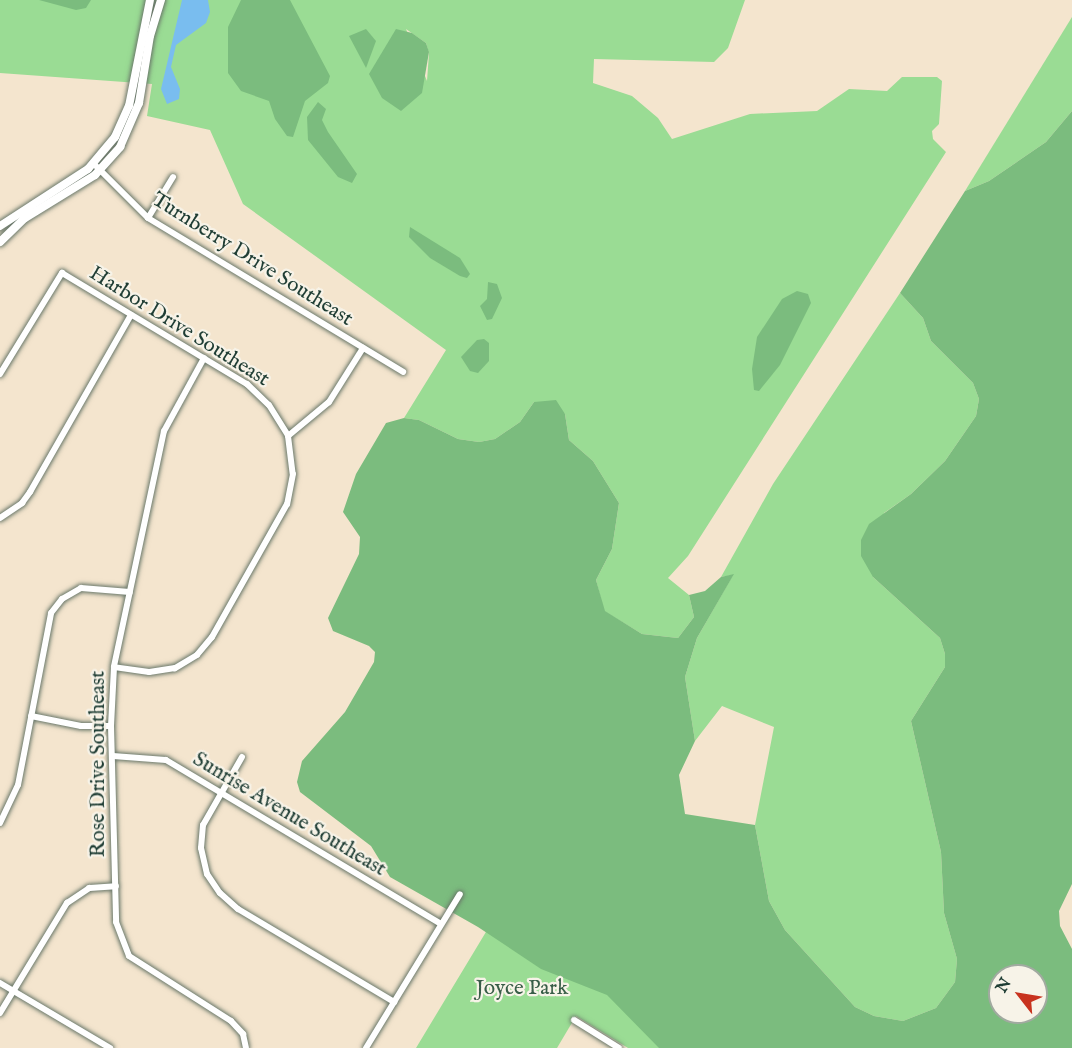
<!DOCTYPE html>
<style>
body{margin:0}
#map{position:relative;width:1072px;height:1048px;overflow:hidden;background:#f4e5ce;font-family:"IM FELL English",serif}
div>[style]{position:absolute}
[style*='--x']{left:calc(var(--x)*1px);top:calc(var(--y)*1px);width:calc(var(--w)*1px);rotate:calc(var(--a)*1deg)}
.green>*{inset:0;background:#9adc94}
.forest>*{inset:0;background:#7bbc7e}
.water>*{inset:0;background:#79bdef}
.roads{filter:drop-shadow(0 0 2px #6a786a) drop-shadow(0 0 2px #6a786a)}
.minor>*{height:6px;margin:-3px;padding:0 3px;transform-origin:3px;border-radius:3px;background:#fff}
.tertiary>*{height:8px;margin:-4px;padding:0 4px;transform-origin:4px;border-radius:4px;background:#fff}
span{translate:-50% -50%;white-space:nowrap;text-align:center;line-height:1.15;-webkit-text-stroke:4.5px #f7f3e8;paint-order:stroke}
.street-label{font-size:21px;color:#1f3d34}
.park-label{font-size:21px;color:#385d47}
.north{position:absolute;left:988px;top:964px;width:60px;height:60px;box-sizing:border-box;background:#f7f3e8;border:2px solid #a1aaa0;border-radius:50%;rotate:301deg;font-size:16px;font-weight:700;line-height:24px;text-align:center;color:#1f3d34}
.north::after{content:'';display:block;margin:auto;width:21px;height:27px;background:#c8321e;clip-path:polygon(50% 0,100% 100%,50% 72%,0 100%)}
</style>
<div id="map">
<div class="green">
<div style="clip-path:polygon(evenodd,0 0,745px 0,728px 48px,714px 62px,594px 59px,593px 83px,632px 96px,658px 118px,672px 139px,750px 114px,817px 111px,849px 89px,887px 91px,902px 77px,937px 77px,942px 81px,939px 124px,932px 131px,933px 139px,946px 152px,688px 556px,668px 578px,689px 595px,694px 617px,678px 638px,642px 634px,604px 611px,596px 580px,612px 549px,619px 503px,593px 461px,569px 440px,565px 414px,534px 402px,520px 422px,495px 439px,479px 442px,458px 439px,419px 420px,404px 418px,446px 350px,243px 204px,210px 130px,147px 116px,152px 84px,0 73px,0 0,406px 29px,426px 43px,429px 53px,427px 81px,406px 29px)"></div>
<div style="clip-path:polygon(1072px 17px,1072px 111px,1046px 142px,989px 181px,965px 191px)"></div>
<div style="clip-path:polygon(900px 293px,923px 318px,931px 341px,973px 383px,979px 399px,976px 416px,945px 461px,911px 494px,884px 513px,873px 577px,940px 638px,945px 654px,945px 667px,911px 721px,941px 852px,944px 913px,957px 959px,955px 982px,936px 1008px,903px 1021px,874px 1016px,855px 1007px,785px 930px,769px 901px,755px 825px,774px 727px,722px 706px,695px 741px,685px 677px,697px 638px,733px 575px,721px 577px,773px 484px)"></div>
<div style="clip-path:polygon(501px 907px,736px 1048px,628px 1048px,576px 1016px,557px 1048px,416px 1048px)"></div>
</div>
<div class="forest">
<div style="clip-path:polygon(39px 0,91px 0,86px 8px,76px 10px)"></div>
<div style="clip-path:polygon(241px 0,290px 0,330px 76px,328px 83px,305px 101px,293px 137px,287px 136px,275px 119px,269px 101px,241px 91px,228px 73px,228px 27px)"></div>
<div style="clip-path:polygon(366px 29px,376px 41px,366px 68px,349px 36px)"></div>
<div style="clip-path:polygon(396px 29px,412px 33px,426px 43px,429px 52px,422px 93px,401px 111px,382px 98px,369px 74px)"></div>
<div style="clip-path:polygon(318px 102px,326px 109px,322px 120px,328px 132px,357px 174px,352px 183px,338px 177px,308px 140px,307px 117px)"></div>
<div style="clip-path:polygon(evenodd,1072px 111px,1072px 884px,1059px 911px,1060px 926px,1072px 949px,1072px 1048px,659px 1048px,607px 995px,541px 969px,478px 927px,390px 877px,371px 846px,300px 792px,297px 782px,302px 761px,345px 712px,374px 662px,375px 652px,369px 646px,333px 631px,328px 618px,359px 554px,360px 537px,343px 512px,356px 474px,386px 423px,404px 418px,419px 420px,458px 439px,479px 442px,495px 439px,520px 422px,534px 402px,556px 400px,565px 414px,569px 440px,593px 461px,619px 503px,612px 549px,596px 580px,605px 611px,642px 634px,678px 638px,694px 617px,689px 595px,705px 591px,721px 577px,734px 574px,697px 638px,685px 677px,695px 741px,679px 775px,685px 814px,755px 825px,769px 901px,785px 930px,855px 1007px,874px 1016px,903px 1021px,936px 1008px,955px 982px,957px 959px,944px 913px,941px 852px,911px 721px,945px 667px,945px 654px,940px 638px,873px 577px,861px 556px,861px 540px,869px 524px,911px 494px,945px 461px,976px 416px,979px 399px,973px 383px,931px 341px,923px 318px,900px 293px,965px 191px,989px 181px,1046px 142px,1072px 111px,1000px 976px,1036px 976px,1036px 1012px,1000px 1012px,1000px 976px)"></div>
<div style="clip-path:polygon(410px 227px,460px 258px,470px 274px,467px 278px,460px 276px,430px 258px,409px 237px)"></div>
<div style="clip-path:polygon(488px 282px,497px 284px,502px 298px,492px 319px,487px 320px,480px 306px,487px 299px)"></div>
<div style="clip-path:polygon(797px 291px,808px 294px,811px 303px,780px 365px,759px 391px,754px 390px,752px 369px,757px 337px,782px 299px)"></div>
<div style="clip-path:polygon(484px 339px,489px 343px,489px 361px,478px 373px,470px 371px,461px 357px,477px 340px)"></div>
</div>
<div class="water">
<div style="clip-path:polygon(182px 0,208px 0,210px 12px,206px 23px,176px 45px,171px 67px,180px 89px,179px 99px,167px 104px,161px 89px)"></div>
</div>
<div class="roads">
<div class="minor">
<div style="--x:94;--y:164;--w:76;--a:45"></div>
<div style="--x:148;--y:218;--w:298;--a:31.1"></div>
<div style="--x:148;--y:218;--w:48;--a:-58.6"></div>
<div style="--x:204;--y:358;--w:83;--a:118.7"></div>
<div style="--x:164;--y:431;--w:241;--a:102"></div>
<div style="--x:114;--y:667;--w:59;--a:92.9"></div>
<div style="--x:111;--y:726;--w:196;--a:88.5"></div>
<div style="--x:116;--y:922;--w:36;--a:69"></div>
<div style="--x:129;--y:956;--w:121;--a:32.5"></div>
<div style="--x:231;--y:1021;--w:18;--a:47"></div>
<div style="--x:243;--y:1034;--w:14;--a:78"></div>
<div style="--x:0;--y:374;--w:119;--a:-58.5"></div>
<div style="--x:62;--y:273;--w:216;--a:31"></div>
<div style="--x:247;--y:384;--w:30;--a:44"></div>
<div style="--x:269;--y:405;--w:36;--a:58"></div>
<div style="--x:288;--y:436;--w:38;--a:83"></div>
<div style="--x:293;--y:474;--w:31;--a:101"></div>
<div style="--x:287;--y:504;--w:153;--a:119.4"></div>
<div style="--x:212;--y:637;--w:23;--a:130"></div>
<div style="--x:197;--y:655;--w:26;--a:149"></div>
<div style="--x:175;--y:668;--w:26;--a:171"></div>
<div style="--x:149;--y:672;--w:35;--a:-172"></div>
<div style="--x:288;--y:436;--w:53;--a:-39.7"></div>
<div style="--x:329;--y:402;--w:64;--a:-57.8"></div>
<div style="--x:0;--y:518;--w:27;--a:-34"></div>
<div style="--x:22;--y:503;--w:14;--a:-54"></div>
<div style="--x:30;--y:492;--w:204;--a:-60.3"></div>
<div style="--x:31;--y:716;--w:51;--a:11.3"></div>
<div style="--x:81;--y:726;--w:30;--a:0"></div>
<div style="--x:113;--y:756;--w:53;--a:4.3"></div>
<div style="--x:166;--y:760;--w:320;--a:30.8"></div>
<div style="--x:242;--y:757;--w:78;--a:119.8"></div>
<div style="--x:203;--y:825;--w:23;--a:95"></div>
<div style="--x:201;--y:848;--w:27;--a:77"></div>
<div style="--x:207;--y:874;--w:23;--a:56"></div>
<div style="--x:220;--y:893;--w:24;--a:42"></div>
<div style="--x:238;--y:909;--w:182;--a:30.8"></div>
<div style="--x:0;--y:823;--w:42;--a:-64.7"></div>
<div style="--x:18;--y:785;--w:175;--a:-79.1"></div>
<div style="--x:51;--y:613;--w:18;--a:-52"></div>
<div style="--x:62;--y:599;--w:22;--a:-30"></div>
<div style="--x:81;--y:588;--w:49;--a:4.7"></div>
<div style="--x:0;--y:983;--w:128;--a:30.6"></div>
<div style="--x:0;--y:1013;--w:129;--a:-58.7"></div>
<div style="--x:67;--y:903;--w:27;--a:-34"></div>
<div style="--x:89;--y:888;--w:27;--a:-4"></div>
<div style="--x:574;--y:1020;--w:53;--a:31.9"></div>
<div style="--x:366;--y:1048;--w:180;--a:-58.6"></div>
</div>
<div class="tertiary">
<div style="--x:0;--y:226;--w:105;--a:-32.9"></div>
<div style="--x:88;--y:169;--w:42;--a:-49.8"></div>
<div style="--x:115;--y:137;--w:34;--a:-66"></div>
<div style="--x:129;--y:106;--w:108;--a:-78.8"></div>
<div style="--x:0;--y:242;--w:35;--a:-44"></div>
<div style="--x:25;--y:218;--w:82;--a:-31.6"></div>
<div style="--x:95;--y:175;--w:38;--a:-48"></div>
<div style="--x:120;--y:147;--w:48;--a:-66.6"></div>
<div style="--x:139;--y:103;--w:68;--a:-80.7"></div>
<div style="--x:150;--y:36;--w:38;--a:-73"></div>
</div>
</div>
<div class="street-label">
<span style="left:252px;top:260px;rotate:32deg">Turnberry Drive Southeast</span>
<span style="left:179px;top:327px;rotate:32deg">Harbor Drive Southeast</span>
<span style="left:99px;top:764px;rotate:-90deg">Rose Drive Southeast</span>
<span style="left:289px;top:815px;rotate:31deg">Sunrise Avenue Southeast</span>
</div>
<div class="park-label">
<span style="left:522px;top:989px">Joyce Park</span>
</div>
<div class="north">N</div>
</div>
